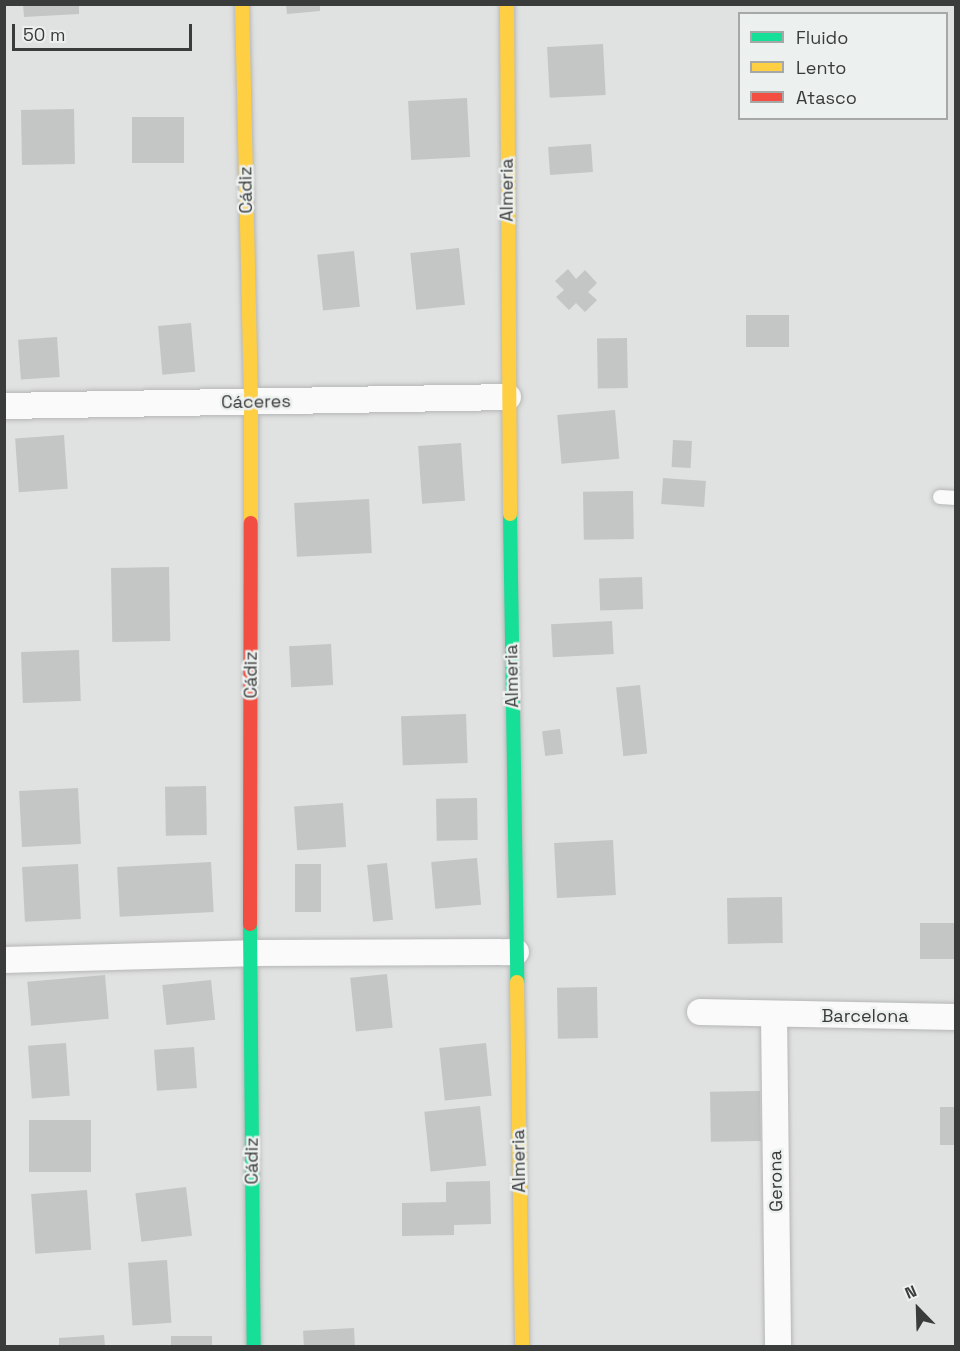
<!DOCTYPE html>
<meta charset="utf-8">
<style>
body{margin:0}
#map{position:relative;width:960px;height:1351px;overflow:hidden;background:#e0e1e1;font-family:"Space Grotesk",sans-serif}
div>[style]{position:absolute}
[style*='--x']{left:calc(var(--x)*1px);top:calc(var(--y)*1px);width:calc(var(--w)*1px);rotate:calc(var(--a)*1deg)}
.building>*{inset:0;background:#c4c5c5;transform-origin:0 0}
.roads{filter:drop-shadow(0 0 2px #b5b7b6) drop-shadow(0 0 2px #b5b7b6)}
.lane>*{height:14px;margin:-7px;padding:0 7px;transform-origin:7px;border-radius:7px;background:#fafafa}
.street>*{height:26px;margin:-13px;padding:0 13px;transform-origin:13px;border-radius:13px;background:#fafafa}
.fast>*{height:14px;margin:-7px;padding:0 7px;transform-origin:7px;border-radius:7px;background:#16e098}
.slow>*{height:14px;margin:-7px;padding:0 7px;transform-origin:7px;border-radius:7px;background:#ffcf43}
.jam>*{height:14px;margin:-7px;padding:0 7px;transform-origin:7px;border-radius:7px;background:#f24e42}
span{translate:-50% -50%;white-space:nowrap;text-align:center;line-height:1.15;-webkit-text-stroke:5px #ecf0ee;paint-order:stroke}
.street-label{font-size:18px;color:#3a3b3b}
.frame{position:absolute;inset:0;border:6px solid #3a3b3b;pointer-events:none}
.legend{position:absolute;left:738px;top:12px;width:210px;height:108px;box-sizing:border-box;background:#ecf0ee;border:2px solid #a5a8a6;margin:0;padding:8px 10px;list-style:none;font-size:18px;color:#3a3b3b}
.legend li{display:flex;align-items:center;gap:12px;height:30px}
.legend b{width:30px;border:2px solid #a5a8a6}
.north{position:absolute;left:888px;top:1279px;width:60px;height:60px;-webkit-text-stroke:4px #ecf0ee;paint-order:stroke;rotate:337deg;font-size:16px;font-weight:700;line-height:24px;text-align:center;color:#3a3b3b}
.north::after{content:'';display:block;margin:auto;width:21px;height:27px;background:#3a3b3b;clip-path:polygon(50% 0,100% 100%,50% 72%,0 100%)}
.scale{position:absolute;left:12px;top:24px;width:180px;height:27px;box-sizing:border-box;border:3px solid #3a3b3b;border-top:0;padding-left:8px;font-size:18px;line-height:21px;white-space:nowrap;color:#3a3b3b;-webkit-text-stroke:4px #ecf0ee;paint-order:stroke}
</style>
<div id="map">
<div class="building">
<div style="clip-path:polygon(23px 4px,79px 4px,79px 14px,24px 17px)"></div>
<div style="clip-path:polygon(286px 4px,320px 4px,320px 11px,287px 14px)"></div>
<div style="left:603px;top:44px;width:51px;height:56px;rotate:87deg"></div>
<div style="left:467px;top:98px;width:59px;height:59px;rotate:87deg"></div>
<div style="left:74px;top:109px;width:55px;height:53px;rotate:89deg"></div>
<div style="left:132px;top:117px;width:52px;height:46px"></div>
<div style="left:591px;top:144px;width:28px;height:43px;rotate:86deg"></div>
<div style="left:459px;top:248px;width:57px;height:49px;rotate:84deg"></div>
<div style="left:354px;top:251px;width:56px;height:37px;rotate:84deg"></div>
<div style="clip-path:polygon(568px 269px,576px 279px,585px 270px,597px 283px,588px 292px,597px 300px,585px 312px,576px 303px,569px 310px,556px 297px,564px 290px,555px 281px)"></div>
<div style="left:789px;top:315px;width:32px;height:43px;rotate:90deg"></div>
<div style="left:191px;top:323px;width:49px;height:33px;rotate:85deg"></div>
<div style="left:57px;top:337px;width:40px;height:39px;rotate:86deg"></div>
<div style="left:627px;top:338px;width:50px;height:30px;rotate:89deg"></div>
<div style="left:615px;top:410px;width:49px;height:58px;rotate:85deg"></div>
<div style="left:64px;top:435px;width:54px;height:49px;rotate:86deg"></div>
<div style="left:673px;top:440px;width:19px;height:27px;rotate:3deg"></div>
<div style="left:461px;top:443px;width:58px;height:43px;rotate:86deg"></div>
<div style="left:663px;top:478px;width:43px;height:26px;rotate:4deg"></div>
<div style="left:633px;top:491px;width:48px;height:50px;rotate:89deg"></div>
<div style="left:369px;top:499px;width:54px;height:75px;rotate:87deg"></div>
<div style="left:169px;top:567px;width:74px;height:58px;rotate:89deg"></div>
<div style="left:642px;top:577px;width:32px;height:43px;rotate:88deg"></div>
<div style="left:612px;top:621px;width:33px;height:61px;rotate:87deg"></div>
<div style="left:331px;top:644px;width:41px;height:42px;rotate:87deg"></div>
<div style="left:79px;top:650px;width:51px;height:58px;rotate:88deg"></div>
<div style="left:640px;top:685px;width:69px;height:24px;rotate:84deg"></div>
<div style="left:466px;top:714px;width:49px;height:65px;rotate:88deg"></div>
<div style="left:560px;top:729px;width:25px;height:18px;rotate:83deg"></div>
<div style="left:206px;top:786px;width:49px;height:41px;rotate:89deg"></div>
<div style="left:78px;top:788px;width:56px;height:59px;rotate:87deg"></div>
<div style="left:477px;top:798px;width:42px;height:41px;rotate:89deg"></div>
<div style="left:343px;top:803px;width:44px;height:49px;rotate:86deg"></div>
<div style="left:613px;top:840px;width:55px;height:59px;rotate:87deg"></div>
<div style="left:477px;top:858px;width:47px;height:46px;rotate:85deg"></div>
<div style="left:211px;top:862px;width:50px;height:94px;rotate:87deg"></div>
<div style="left:387px;top:863px;width:57px;height:20px;rotate:84deg"></div>
<div style="left:78px;top:864px;width:55px;height:56px;rotate:87deg"></div>
<div style="left:295px;top:864px;width:26px;height:48px"></div>
<div style="left:782px;top:897px;width:46px;height:55px;rotate:89deg"></div>
<div style="left:956px;top:923px;width:36px;height:36px;rotate:90deg"></div>
<div style="left:387px;top:974px;width:54px;height:37px;rotate:84deg"></div>
<div style="left:105px;top:975px;width:44px;height:78px;rotate:85deg"></div>
<div style="left:211px;top:980px;width:40px;height:49px;rotate:84deg"></div>
<div style="left:597px;top:987px;width:51px;height:40px;rotate:89deg"></div>
<div style="left:66px;top:1043px;width:53px;height:38px;rotate:86deg"></div>
<div style="left:486px;top:1043px;width:53px;height:47px;rotate:84deg"></div>
<div style="left:194px;top:1047px;width:41px;height:40px;rotate:86deg"></div>
<div style="left:760px;top:1091px;width:50px;height:50px;rotate:89deg"></div>
<div style="left:480px;top:1106px;width:60px;height:56px;rotate:84deg"></div>
<div style="left:940px;top:1107px;width:16px;height:38px"></div>
<div style="left:29px;top:1120px;width:62px;height:52px"></div>
<div style="clip-path:polygon(490px 1181px,491px 1224px,454px 1225px,454px 1235px,402px 1236px,402px 1203px,446px 1202px,446px 1182px)"></div>
<div style="left:186px;top:1187px;width:49px;height:51px;rotate:83deg"></div>
<div style="left:87px;top:1190px;width:60px;height:56px;rotate:86deg"></div>
<div style="left:167px;top:1260px;width:63px;height:39px;rotate:86deg"></div>
<div style="left:354px;top:1328px;width:18px;height:51px;rotate:87deg"></div>
<div style="clip-path:polygon(104px 1335px,105px 1346px,59px 1346px,59px 1338px)"></div>
<div style="left:171px;top:1336px;width:41px;height:10px"></div>
</div>
<div class="roads">
<div class="lane">
<div style="--x:940;--y:497;--w:16;--a:4"></div>
</div>
<div class="street">
<div style="--x:4;--y:406;--w:504;--a:-1.02"></div>
<div style="--x:4;--y:960;--w:246;--a:-1.6"></div>
<div style="--x:250;--y:953;--w:266;--a:-0.2"></div>
<div style="--x:700;--y:1012;--w:256;--a:1.1"></div>
<div style="--x:774;--y:1015;--w:331;--a:89.3"></div>
</div>
<div class="fast">
<div style="--x:510;--y:514;--w:468;--a:89.1"></div>
<div style="--x:250;--y:924;--w:422;--a:89.5"></div>
</div>
<div class="slow">
<div style="--x:242;--y:4;--w:398;--a:88.7"></div>
<div style="--x:251;--y:402;--w:121;--a:90"></div>
<div style="--x:507;--y:4;--w:510;--a:89.66"></div>
<div style="--x:517;--y:982;--w:364;--a:89.2"></div>
</div>
<div class="jam">
<div style="--x:250;--y:924;--w:401;--a:-89.9"></div>
</div>
</div>
<div class="street-label">
<span style="left:246px;top:190px;rotate:-91deg">Cádiz</span>
<span style="left:507px;top:190px;rotate:-90deg">Almeria</span>
<span style="left:256px;top:402px;rotate:-1deg">Cáceres</span>
<span style="left:251px;top:675px;rotate:-90deg">Cádiz</span>
<span style="left:512px;top:676px;rotate:-91deg">Almeria</span>
<span style="left:865px;top:1016px">Barcelona</span>
<span style="left:252px;top:1161px;rotate:-90deg">Cádiz</span>
<span style="left:519px;top:1161px;rotate:-91deg">Almeria</span>
<span style="left:776px;top:1181px;rotate:-91deg">Gerona</span>
</div>
<div class="frame"></div>
<ul class="legend">
<li><b style="height:8px;background:#16e098"></b>Fluido</li>
<li><b style="height:8px;background:#ffcf43"></b>Lento</li>
<li><b style="height:8px;background:#f24e42"></b>Atasco</li>
</ul>
<div class="north">N</div>
<div class="scale">50 m</div>
</div>
